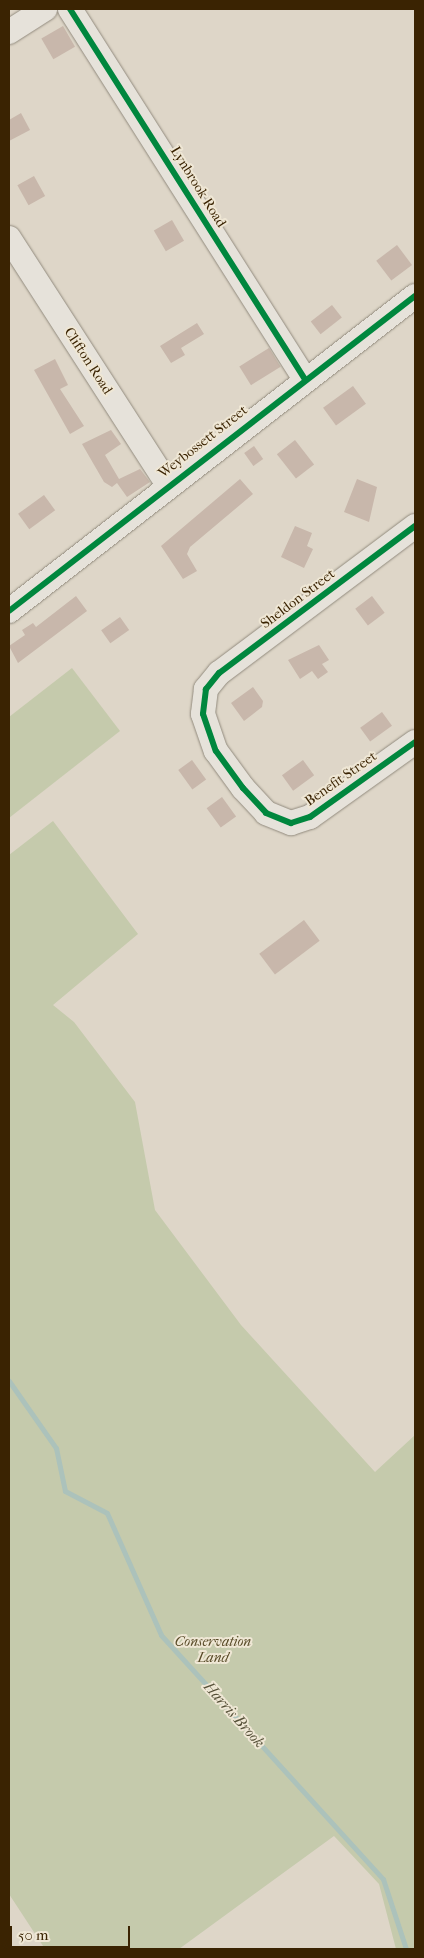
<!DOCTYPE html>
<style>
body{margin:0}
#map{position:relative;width:424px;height:1958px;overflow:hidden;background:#ded6c8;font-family:"IM FELL French Canon",serif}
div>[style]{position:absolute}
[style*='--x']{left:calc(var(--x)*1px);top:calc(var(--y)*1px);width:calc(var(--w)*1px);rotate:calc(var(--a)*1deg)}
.green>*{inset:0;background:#c5caac}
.stream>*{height:5px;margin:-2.5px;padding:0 2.5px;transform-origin:2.5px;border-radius:2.5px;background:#acc2bb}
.building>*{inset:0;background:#c8b7ab;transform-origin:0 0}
.roads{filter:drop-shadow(0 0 1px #928b7e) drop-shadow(0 0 1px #928b7e)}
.minor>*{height:24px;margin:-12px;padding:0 12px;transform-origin:12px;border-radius:12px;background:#e6e2da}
.cycleway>*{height:6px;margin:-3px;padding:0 3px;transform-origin:3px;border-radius:3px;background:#00873e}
span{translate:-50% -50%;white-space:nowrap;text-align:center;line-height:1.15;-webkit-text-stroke:4px #efe7d5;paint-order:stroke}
.street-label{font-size:14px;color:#3a2302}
.park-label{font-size:14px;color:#584a27;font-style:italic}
.water-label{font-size:15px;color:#565038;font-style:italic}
.frame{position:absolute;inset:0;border:10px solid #3a2302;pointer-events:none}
.scale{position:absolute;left:10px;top:1926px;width:120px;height:22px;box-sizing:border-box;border:2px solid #3a2302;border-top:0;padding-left:6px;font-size:15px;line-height:18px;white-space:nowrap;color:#3a2302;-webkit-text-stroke:4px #efe7d5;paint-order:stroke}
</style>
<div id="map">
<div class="green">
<div style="clip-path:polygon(72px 668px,120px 731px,9px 818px,9px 717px)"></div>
<div style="clip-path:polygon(53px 821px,138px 934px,53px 1005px,74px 1022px,135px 1102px,155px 1210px,241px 1325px,375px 1472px,415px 1435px,415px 1949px,396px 1949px,379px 1884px,334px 1836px,179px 1949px,45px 1949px,9px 1894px,9px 855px)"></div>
</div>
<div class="stream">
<div style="--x:9;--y:1381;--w:82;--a:55"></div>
<div style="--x:56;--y:1448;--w:44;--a:78.2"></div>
<div style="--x:65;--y:1491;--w:47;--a:27.6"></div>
<div style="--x:107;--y:1513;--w:133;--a:66.1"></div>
<div style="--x:161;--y:1635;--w:330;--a:47.7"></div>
<div style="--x:383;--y:1879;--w:74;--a:71.8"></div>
</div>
<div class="building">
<div style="left:63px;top:26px;width:24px;height:25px;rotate:60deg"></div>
<div style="clip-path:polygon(21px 113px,30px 130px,9px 141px,9px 120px)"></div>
<div style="left:34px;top:176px;width:23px;height:19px;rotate:61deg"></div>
<div style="left:172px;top:220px;width:24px;height:21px;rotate:60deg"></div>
<div style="left:397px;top:245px;width:25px;height:26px;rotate:53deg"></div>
<div style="left:332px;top:305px;width:16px;height:27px;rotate:52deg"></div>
<div style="clip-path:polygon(197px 323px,204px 334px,181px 348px,185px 355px,171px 363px,160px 346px)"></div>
<div style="left:269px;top:348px;width:22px;height:35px;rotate:58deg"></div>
<div style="clip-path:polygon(55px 359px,68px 385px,60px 389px,84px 426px,70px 434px,34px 370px)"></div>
<div style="left:353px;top:386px;width:22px;height:37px;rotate:54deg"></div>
<div style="clip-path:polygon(111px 430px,121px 444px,105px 455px,119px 479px,140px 469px,150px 482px,127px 497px,117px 483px,112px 487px,104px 482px,82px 444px)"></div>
<div style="left:295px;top:440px;width:31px;height:23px;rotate:52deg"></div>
<div style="left:254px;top:446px;width:16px;height:12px;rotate:55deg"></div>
<div style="clip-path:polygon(240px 479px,253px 494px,190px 547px,187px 554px,197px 571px,183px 579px,161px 546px)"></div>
<div style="clip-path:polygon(357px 479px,377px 487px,369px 522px,344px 512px)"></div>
<div style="left:44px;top:495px;width:19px;height:32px;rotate:54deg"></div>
<div style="clip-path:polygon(295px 526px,312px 533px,307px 546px,313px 549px,304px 568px,281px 557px)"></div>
<div style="clip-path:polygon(76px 596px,87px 611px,18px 663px,9px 646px,25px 635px,22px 630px,33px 623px,36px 627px)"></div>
<div style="left:372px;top:596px;width:21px;height:21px;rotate:53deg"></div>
<div style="left:120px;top:617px;width:16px;height:23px;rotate:55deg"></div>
<div style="clip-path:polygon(319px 645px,329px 660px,322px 664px,328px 672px,318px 679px,312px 671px,300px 679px,288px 660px)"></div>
<div style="clip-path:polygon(253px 687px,263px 701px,262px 707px,244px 721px,231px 703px)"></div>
<div style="left:382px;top:712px;width:17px;height:27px;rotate:54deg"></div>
<div style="left:192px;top:760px;width:24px;height:17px;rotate:54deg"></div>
<div style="left:303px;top:760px;width:19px;height:26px;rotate:54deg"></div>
<div style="left:222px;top:797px;width:24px;height:19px;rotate:54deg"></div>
<div style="left:304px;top:920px;width:26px;height:56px;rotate:53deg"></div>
</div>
<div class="roads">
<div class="minor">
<div style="--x:70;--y:9;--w:438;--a:57.6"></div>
<div style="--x:9;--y:32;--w:43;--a:-32.6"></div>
<div style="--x:9;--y:238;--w:294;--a:57.2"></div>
<div style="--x:415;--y:526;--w:245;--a:143.1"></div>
<div style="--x:219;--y:673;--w:21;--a:129"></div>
<div style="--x:206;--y:689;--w:25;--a:97"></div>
<div style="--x:203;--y:714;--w:39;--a:71"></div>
<div style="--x:216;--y:751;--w:46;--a:53.9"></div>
<div style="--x:243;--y:788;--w:34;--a:47"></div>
<div style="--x:266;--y:813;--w:27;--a:22"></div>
<div style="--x:291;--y:823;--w:20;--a:-18"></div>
<div style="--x:310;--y:817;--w:129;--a:-35.5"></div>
<div style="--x:9;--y:611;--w:514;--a:-37.81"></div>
</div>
</div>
<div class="cycleway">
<div style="--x:70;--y:9;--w:438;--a:57.6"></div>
<div style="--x:415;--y:526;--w:245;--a:143.1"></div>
<div style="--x:219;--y:673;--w:21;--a:129"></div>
<div style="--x:206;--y:689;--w:25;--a:97"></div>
<div style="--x:203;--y:714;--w:39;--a:71"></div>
<div style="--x:216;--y:751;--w:46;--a:53.9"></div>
<div style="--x:243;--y:788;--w:34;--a:47"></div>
<div style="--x:266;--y:813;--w:27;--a:22"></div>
<div style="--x:291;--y:823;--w:20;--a:-18"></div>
<div style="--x:310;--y:817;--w:129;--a:-35.5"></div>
<div style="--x:9;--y:611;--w:514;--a:-37.81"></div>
</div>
<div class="street-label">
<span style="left:198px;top:187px;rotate:58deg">Lynbrook Road</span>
<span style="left:88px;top:361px;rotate:57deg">Clifton Road</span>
<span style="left:203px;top:442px;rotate:-38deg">Weybossett Street</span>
<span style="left:298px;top:599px;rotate:-37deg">Sheldon Street</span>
<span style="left:341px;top:779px;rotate:-35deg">Benefit Street</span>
</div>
<div class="park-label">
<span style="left:213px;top:1650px">Conservation<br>Land</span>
</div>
<div class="water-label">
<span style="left:234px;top:1715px;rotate:48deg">Harris Brook</span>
</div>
<div class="frame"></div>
<div class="scale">50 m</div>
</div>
